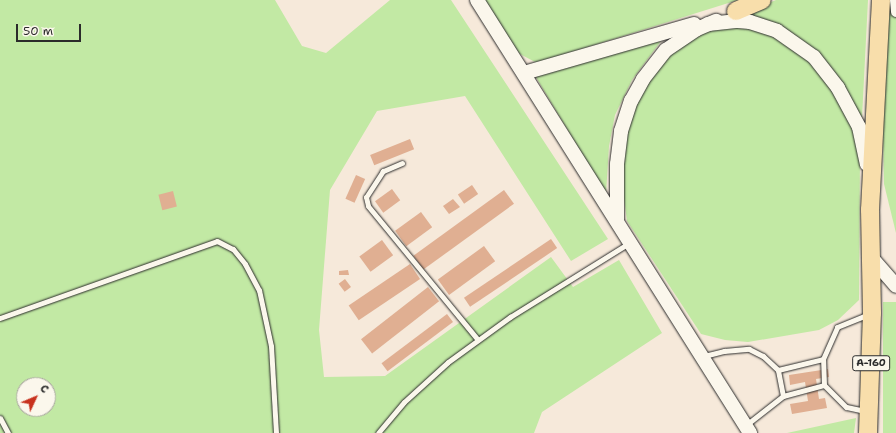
<!DOCTYPE html>
<meta charset="utf-8">
<style>
body{margin:0}
#map{position:relative;width:896px;height:433px;overflow:hidden;background:#f6e9da;font-family:"Shantell Sans",sans-serif}
div>[style]{position:absolute}
[style*='--x']{left:calc(var(--x)*1px);top:calc(var(--y)*1px);width:calc(var(--w)*1px);rotate:calc(var(--a)*1deg)}
.green>*{inset:0;background:#c2e9a4;transform-origin:0 0}
.building>*{inset:0;background:#e0af92;transform-origin:0 0}
.roads{filter:drop-shadow(0 0 1px #2b2b2b) drop-shadow(0 0 1px #2b2b2b)}
.lane>*{height:5px;margin:-2.5px;padding:0 2.5px;transform-origin:2.5px;border-radius:2.5px;background:#fbf7ec}
.street>*{height:10px;margin:-5px;padding:0 5px;transform-origin:5px;border-radius:5px;background:#fbf7ec}
.secondary>*{height:14px;margin:-7px;padding:0 7px;transform-origin:7px;border-radius:7px;background:#fbf7ec}
.highway>*{height:18px;margin:-9px;padding:0 9px;transform-origin:9px;border-radius:9px;background:#f8deab}
span{translate:-50% -50%;white-space:nowrap;text-align:center;line-height:1.15;-webkit-text-stroke:4px #fbf7ec;paint-order:stroke}
.shield-label span{padding:1px 3px;background:#fbf7ec;border:1px solid;border-radius:3px;-webkit-text-stroke-width:0}
.shield-label{font-size:10px;color:#2b2b2b;font-weight:700}
.north{position:absolute;left:16px;top:377px;width:40px;height:40px;box-sizing:border-box;background:#fbf7ec;border:1px solid #a8a59f;border-radius:50%;rotate:46deg;font-size:11px;font-weight:700;line-height:16px;text-align:center;color:#2b2b2b}
.north::after{content:'';display:block;margin:auto;width:14px;height:18px;background:#c8321e;clip-path:polygon(50% 0,100% 100%,50% 72%,0 100%)}
.scale{position:absolute;left:16px;top:24px;width:65px;height:18px;box-sizing:border-box;border:2px solid #2b2b2b;border-top:0;padding-left:5px;font-size:12px;line-height:14px;white-space:nowrap;color:#2b2b2b;-webkit-text-stroke:3px #fbf7ec;paint-order:stroke}
</style>
<div id="map">
<div class="green">
<div style="clip-path:polygon(evenodd,0 0,275px 0,302px 46px,326px 53px,390px 0,451px 0,608px 239px,571px 261px,465px 96px,377px 111px,330px 190px,319px 330px,324px 377px,385px 376px,551px 257px,573px 287px,619px 260px,662px 333px,542px 412px,534px 433px,0 433px,0 0,24px 385px,48px 385px,48px 409px,24px 409px,24px 385px)"></div>
<div style="clip-path:polygon(485px 0,738px 0,537px 63px,518px 53px)"></div>
<div style="clip-path:polygon(776px 0,868px 0,862px 118px,840px 80px,744px 13px)"></div>
<div style="clip-path:polygon(888px 0,896px 0,896px 233px,884px 184px,882px 76px)"></div>
<div style="clip-path:polygon(733px 25px,753px 28px,771px 36px,789px 45px,806px 58px,826px 80px,853px 128px,860px 151px,859px 300px,838px 320px,819px 330px,748px 342px,725px 340px,701px 334px,627px 221px,622px 184px,628px 124px,648px 80px,676px 48px,707px 32px)"></div>
<div style="clip-path:polygon(661px 41px,632px 80px,615px 115px,609px 146px,606px 194px,534px 74px)"></div>
<div style="left:896px;top:302px;width:131px;height:13px;rotate:90deg"></div>
<div style="clip-path:polygon(856px 418px,854px 433px,787px 433px)"></div>
</div>
<div class="building">
<div style="left:410px;top:139px;width:11px;height:43px;rotate:68deg"></div>
<div style="left:356px;top:175px;width:10px;height:26px;rotate:24deg"></div>
<div style="left:472px;top:185px;width:11px;height:17px;rotate:56deg"></div>
<div style="left:392px;top:189px;width:14px;height:21px;rotate:54deg"></div>
<div style="left:504px;top:190px;width:17px;height:112px;rotate:54deg"></div>
<div style="left:173px;top:191px;width:16px;height:15px;rotate:76deg"></div>
<div style="clip-path:polygon(453px 199px,460px 207px,449px 214px,443px 206px)"></div>
<div style="left:421px;top:212px;width:19px;height:32px;rotate:54deg"></div>
<div style="left:551px;top:239px;width:11px;height:105px;rotate:56deg"></div>
<div style="left:382px;top:240px;width:19px;height:28px;rotate:54deg"></div>
<div style="left:484px;top:246px;width:19px;height:57px;rotate:54deg"></div>
<div style="left:410px;top:264px;width:18px;height:74px;rotate:56deg"></div>
<div style="clip-path:polygon(348px 270px,349px 275px,339px 275px,339px 271px)"></div>
<div style="left:345px;top:279px;width:10px;height:8px;rotate:53deg"></div>
<div style="left:428px;top:287px;width:18px;height:85px;rotate:52deg"></div>
<div style="left:447px;top:314px;width:10px;height:82px;rotate:53deg"></div>
<div style="clip-path:polygon(828px 369px,829px 377px,816px 379px,819px 399px,825px 398px,827px 408px,792px 414px,790px 404px,808px 401px,805px 382px,790px 385px,789px 375px)"></div>
</div>
<div class="roads">
<div class="lane">
<div style="--x:402;--y:163;--w:21;--a:157"></div>
<div style="--x:383;--y:171;--w:31;--a:123"></div>
<div style="--x:366;--y:197;--w:9;--a:77"></div>
<div style="--x:368;--y:206;--w:173;--a:50.6"></div>
<div style="--x:0;--y:318;--w:230;--a:-19.5"></div>
<div style="--x:217;--y:241;--w:18;--a:27"></div>
<div style="--x:233;--y:249;--w:19;--a:51"></div>
<div style="--x:245;--y:264;--w:30;--a:62"></div>
<div style="--x:259;--y:290;--w:57;--a:77.9"></div>
<div style="--x:271;--y:346;--w:87;--a:86.7"></div>
<div style="--x:704;--y:356;--w:21;--a:-14"></div>
<div style="--x:724;--y:351;--w:25;--a:-5"></div>
<div style="--x:749;--y:349;--w:16;--a:27"></div>
<div style="--x:763;--y:356;--w:21;--a:43"></div>
<div style="--x:778;--y:370;--w:46;--a:-13.7"></div>
<div style="--x:783;--y:396;--w:42;--a:-15"></div>
<div style="--x:865;--y:411;--w:19;--a:-168"></div>
<div style="--x:846;--y:407;--w:31;--a:-135"></div>
<div style="--x:824;--y:385;--w:26;--a:-92"></div>
<div style="--x:823;--y:359;--w:35;--a:-66"></div>
<div style="--x:837;--y:327;--w:35;--a:-22"></div>
<div style="--x:0;--y:418;--w:17;--a:62"></div>
<div style="--x:746;--y:425;--w:47;--a:-38.1"></div>
<div style="--x:783;--y:396;--w:26;--a:-101"></div>
<div style="--x:378;--y:433;--w:40;--a:-50"></div>
<div style="--x:404;--y:402;--w:59;--a:-42.3"></div>
<div style="--x:448;--y:362;--w:77;--a:-36"></div>
<div style="--x:510;--y:317;--w:140;--a:-31.9"></div>
</div>
<div class="street">
<div style="--x:895;--y:0;--w:12;--a:85"></div>
</div>
<div class="secondary">
<div style="--x:477;--y:0;--w:512;--a:57.77"></div>
<div style="--x:708;--y:24;--w:30;--a:-6"></div>
<div style="--x:738;--y:21;--w:12;--a:5"></div>
<div style="--x:750;--y:22;--w:28;--a:18"></div>
<div style="--x:777;--y:31;--w:45;--a:35.1"></div>
<div style="--x:814;--y:57;--w:39;--a:52"></div>
<div style="--x:838;--y:88;--w:44;--a:61.7"></div>
<div style="--x:859;--y:127;--w:38;--a:78"></div>
<div style="--x:524;--y:73;--w:177;--a:-16.1"></div>
<div style="--x:617;--y:221;--w:57;--a:-90"></div>
<div style="--x:617;--y:164;--w:33;--a:-83"></div>
<div style="--x:621;--y:131;--w:32;--a:-72"></div>
<div style="--x:631;--y:101;--w:25;--a:-61"></div>
<div style="--x:643;--y:79;--w:37;--a:-52"></div>
<div style="--x:666;--y:50;--w:37;--a:-34"></div>
<div style="--x:697;--y:29;--w:21;--a:-23"></div>
<div style="--x:871;--y:257;--w:38;--a:49"></div>
</div>
<div class="highway">
<div style="--x:736;--y:11;--w:28;--a:-23"></div>
<div style="--x:868;--y:433;--w:120;--a:-88.1"></div>
<div style="--x:872;--y:313;--w:103;--a:-91.1"></div>
<div style="--x:870;--y:210;--w:210;--a:-87"></div>
</div>
</div>
<div class="shield-label">
<span style="left:871px;top:363px">А-160</span>
</div>
<div class="north">С</div>
<div class="scale">50 m</div>
</div>
